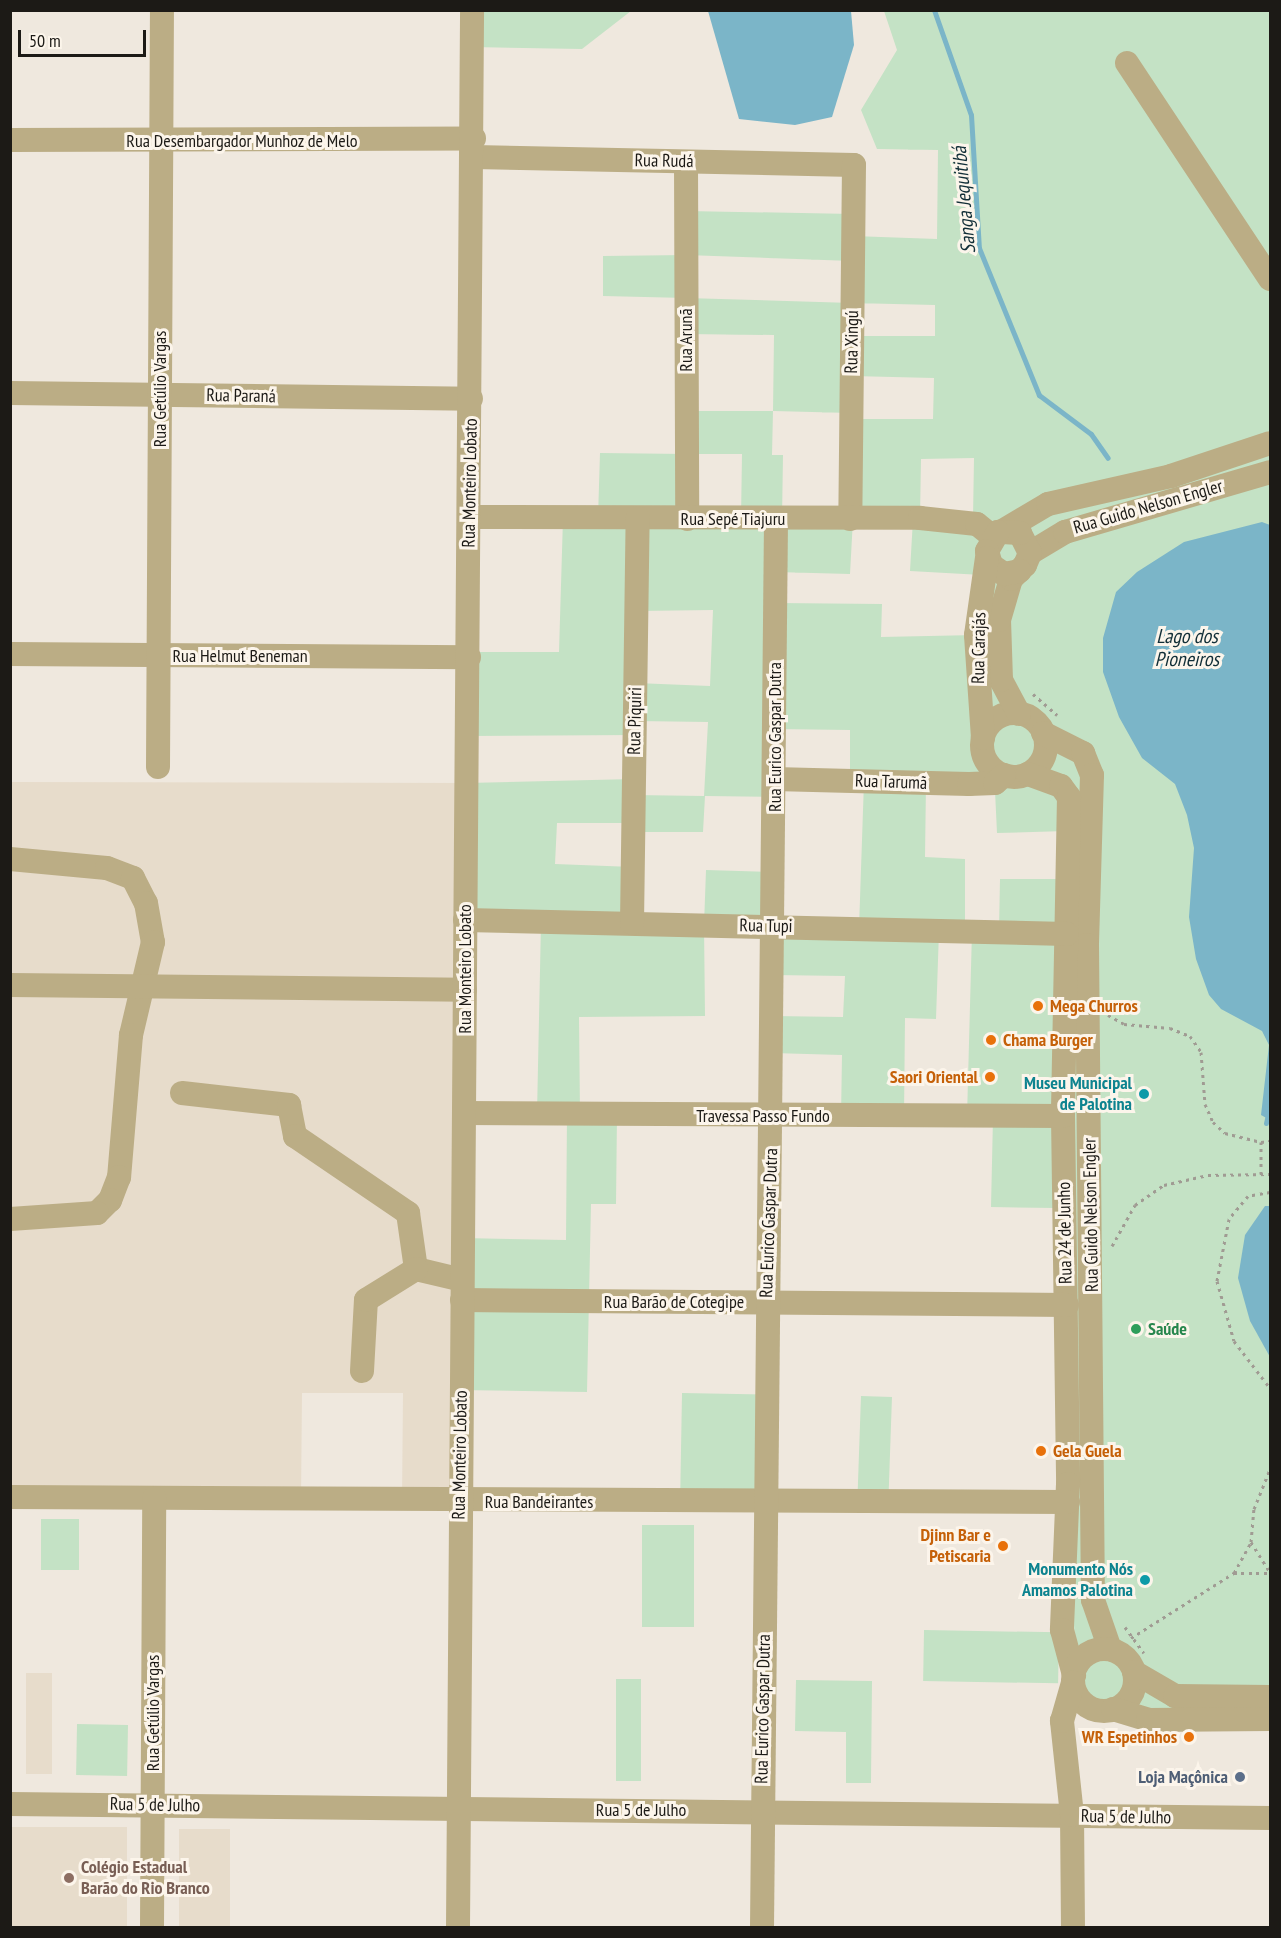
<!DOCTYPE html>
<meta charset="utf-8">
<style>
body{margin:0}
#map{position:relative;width:1281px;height:1938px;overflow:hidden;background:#efe8de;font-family:"PT Sans Narrow",sans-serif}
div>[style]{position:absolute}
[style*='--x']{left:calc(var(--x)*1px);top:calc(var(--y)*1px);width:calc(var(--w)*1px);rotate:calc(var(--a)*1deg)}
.built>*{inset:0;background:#e7dccb;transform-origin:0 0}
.green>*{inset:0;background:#c4e2c5;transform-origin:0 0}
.water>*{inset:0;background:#7bb5c8}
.stream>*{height:5px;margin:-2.5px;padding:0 2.5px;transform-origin:2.5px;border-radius:2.5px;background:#7bb5c8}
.path>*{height:3px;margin-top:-1.5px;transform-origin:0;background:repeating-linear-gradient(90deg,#a09b93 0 3px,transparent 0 7.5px)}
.minor>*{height:24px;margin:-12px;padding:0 12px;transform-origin:12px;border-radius:12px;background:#bbad85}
.minor>.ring{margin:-12px;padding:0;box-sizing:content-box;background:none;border:24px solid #bbad85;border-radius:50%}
.dots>*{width:16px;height:16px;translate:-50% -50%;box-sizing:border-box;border:3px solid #fcf5eb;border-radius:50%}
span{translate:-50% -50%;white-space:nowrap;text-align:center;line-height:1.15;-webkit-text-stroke:6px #fcf5eb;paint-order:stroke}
.street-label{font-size:18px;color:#1c1a16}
.food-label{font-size:18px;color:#c56008;font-weight:700}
.left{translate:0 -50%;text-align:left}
.right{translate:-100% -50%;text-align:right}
.culture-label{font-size:18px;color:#0d838f;font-weight:700}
.leisure-label{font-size:18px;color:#27864d;font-weight:700}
.service-label{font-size:18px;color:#4e5e75;font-weight:700}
.education-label{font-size:18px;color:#785e54;font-weight:700}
.water-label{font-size:20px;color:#112e37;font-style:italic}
.frame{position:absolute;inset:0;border:12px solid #1c1a16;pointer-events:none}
.scale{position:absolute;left:18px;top:30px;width:128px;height:27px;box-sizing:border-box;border:3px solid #1c1a16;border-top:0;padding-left:8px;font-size:18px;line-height:21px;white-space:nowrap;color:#1c1a16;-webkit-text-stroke:4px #fcf5eb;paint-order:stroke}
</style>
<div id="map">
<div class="built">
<div style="clip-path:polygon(11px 782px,467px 783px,459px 1502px,402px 1501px,403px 1393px,302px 1393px,301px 1500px,11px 1497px)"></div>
<div style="left:26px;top:1673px;width:26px;height:101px"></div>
<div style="left:11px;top:1827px;width:116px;height:100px"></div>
<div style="left:179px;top:1829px;width:51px;height:98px"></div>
</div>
<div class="green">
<div style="clip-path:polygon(472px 11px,631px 11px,582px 49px,472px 47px)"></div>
<div style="clip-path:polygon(evenodd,884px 11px,1270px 11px,1270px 1719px,1105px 1710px,1088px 1704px,1077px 1691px,1055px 1208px,991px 1207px,993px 1117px,967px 1117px,972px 931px,999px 931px,1000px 879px,1065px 879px,1066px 831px,997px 833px,994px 770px,984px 757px,980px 774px,926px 784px,925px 857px,965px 859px,965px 931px,939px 931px,936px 1019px,905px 1018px,904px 1117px,841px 1116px,842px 1055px,772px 1053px,773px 1016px,843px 1017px,845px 976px,773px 975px,773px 927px,704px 925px,705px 1016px,579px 1017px,580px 1114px,617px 1115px,616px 1204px,591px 1204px,587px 1392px,460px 1390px,462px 1238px,566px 1240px,567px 1114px,537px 1114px,541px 922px,465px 920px,467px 783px,634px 779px,634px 795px,704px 796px,708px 722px,636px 721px,635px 735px,468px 736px,469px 652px,559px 652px,563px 518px,598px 518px,600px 453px,686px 454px,686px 411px,773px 411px,774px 335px,686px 334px,686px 298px,603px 296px,603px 256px,686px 255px,686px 211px,853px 214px,853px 236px,937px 239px,938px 150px,877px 149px,861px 110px,897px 50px,884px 11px,686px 255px,852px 261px,852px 303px,686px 298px,686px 255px,884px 11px,853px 303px,935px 305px,935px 336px,852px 336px,853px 303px,884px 11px,852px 376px,934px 378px,933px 419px,851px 419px,849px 519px,782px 519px,783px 455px,772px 455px,773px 411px,851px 413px,852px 376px,884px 11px,687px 454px,742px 454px,741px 519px,687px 519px,687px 454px,884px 11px,974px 458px,973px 518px,920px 518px,921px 459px,974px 458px,884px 11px,853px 519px,913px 519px,910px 571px,982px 575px,976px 635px,881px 637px,882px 604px,776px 603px,776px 572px,850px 574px,853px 519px,884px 11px,713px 610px,710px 686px,636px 683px,637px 611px,713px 610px,884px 11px,775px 729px,850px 730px,850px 781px,864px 781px,859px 928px,773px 927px,774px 872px,706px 870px,704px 925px,632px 923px,633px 867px,555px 864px,557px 823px,633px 823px,633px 832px,703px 832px,705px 796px,774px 797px,775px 729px)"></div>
<div style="left:682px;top:1393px;width:84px;height:110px;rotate:1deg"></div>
<div style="left:861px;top:1396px;width:31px;height:106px;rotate:2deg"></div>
<div style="left:41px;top:1519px;width:38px;height:51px"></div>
<div style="left:642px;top:1525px;width:52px;height:102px"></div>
<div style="left:924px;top:1630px;width:135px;height:51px;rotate:1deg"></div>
<div style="left:616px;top:1679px;width:25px;height:102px"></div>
<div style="clip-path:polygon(796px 1680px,872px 1681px,871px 1783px,846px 1783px,846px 1732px,795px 1731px)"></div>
<div style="left:77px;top:1724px;width:51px;height:51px;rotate:1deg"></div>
</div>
<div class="water">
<div style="clip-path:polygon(708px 11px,851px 11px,854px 45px,832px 117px,795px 125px,739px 119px)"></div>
<div style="clip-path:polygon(1262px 522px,1270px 525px,1270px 1120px,1261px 1115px,1269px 1045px,1262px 1031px,1221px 1009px,1209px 995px,1196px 959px,1189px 917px,1194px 848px,1187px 815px,1175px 784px,1142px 758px,1119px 717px,1103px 672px,1103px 638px,1116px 592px,1137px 572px,1184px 542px)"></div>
<div style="clip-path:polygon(1265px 1206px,1270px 1206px,1270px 1357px,1250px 1321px,1238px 1278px,1245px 1235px)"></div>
</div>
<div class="stream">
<div style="--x:934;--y:10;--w:111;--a:70.6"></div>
<div style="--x:971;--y:115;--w:133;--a:86.6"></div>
<div style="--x:979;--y:248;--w:159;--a:67.8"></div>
<div style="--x:1039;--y:395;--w:65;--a:36.9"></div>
<div style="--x:1091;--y:434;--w:29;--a:55"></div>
<div style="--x:1266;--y:1123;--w:18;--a:-77"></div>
</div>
<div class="path">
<div style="--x:1033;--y:694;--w:32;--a:41"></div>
<div style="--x:1108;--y:1015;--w:18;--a:29"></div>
<div style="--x:1124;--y:1024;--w:46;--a:5"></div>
<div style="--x:1170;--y:1028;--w:22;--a:22"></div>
<div style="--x:1190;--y:1036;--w:19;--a:55"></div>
<div style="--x:1201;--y:1052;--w:52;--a:85.6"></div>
<div style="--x:1205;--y:1104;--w:20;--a:66"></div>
<div style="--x:1213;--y:1122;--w:16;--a:43"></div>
<div style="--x:1225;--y:1133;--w:37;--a:14"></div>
<div style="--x:1261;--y:1174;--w:32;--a:-90"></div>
<div style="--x:1261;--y:1142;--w:9;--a:-6"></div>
<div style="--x:1270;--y:1192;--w:22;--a:170"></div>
<div style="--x:1248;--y:1196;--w:30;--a:130"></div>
<div style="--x:1229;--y:1219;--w:63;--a:101"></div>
<div style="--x:1217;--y:1281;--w:62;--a:74.2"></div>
<div style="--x:1234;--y:1341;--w:59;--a:52.5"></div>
<div style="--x:1112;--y:1246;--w:47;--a:-60.7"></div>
<div style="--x:1135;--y:1205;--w:35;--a:-35"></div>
<div style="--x:1164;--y:1185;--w:45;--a:-12.8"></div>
<div style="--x:1208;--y:1175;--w:62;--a:-0.9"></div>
<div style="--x:1251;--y:1542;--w:36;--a:58"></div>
<div style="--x:1234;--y:1573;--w:35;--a:-61"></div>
<div style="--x:1251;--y:1542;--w:33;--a:-85"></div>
<div style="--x:1254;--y:1509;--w:43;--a:-68.2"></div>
<div style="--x:1125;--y:1627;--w:32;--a:54"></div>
<div style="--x:1131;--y:1638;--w:122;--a:-32.3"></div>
<div style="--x:1234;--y:1573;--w:36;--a:0"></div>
</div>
<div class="minor">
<div style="--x:1127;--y:63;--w:259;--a:56.5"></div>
<div style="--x:10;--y:140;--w:464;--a:-0.2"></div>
<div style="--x:474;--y:157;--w:380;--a:1.2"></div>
<div style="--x:854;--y:165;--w:354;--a:90.6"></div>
<div style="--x:686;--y:162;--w:357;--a:89.8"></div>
<div style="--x:10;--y:393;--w:461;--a:0.7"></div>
<div style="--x:470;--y:517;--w:450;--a:0.1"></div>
<div style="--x:920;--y:518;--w:57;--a:6"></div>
<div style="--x:977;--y:524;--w:19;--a:39"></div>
<div style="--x:1004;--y:530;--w:51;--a:-30.6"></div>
<div style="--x:1048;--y:504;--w:126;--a:-12.8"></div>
<div style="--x:1171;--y:476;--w:104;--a:-18.4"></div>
<div style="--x:1030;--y:553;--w:41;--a:-31"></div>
<div style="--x:1065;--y:532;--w:214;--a:-16.3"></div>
<div style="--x:10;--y:654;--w:459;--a:0.4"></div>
<div class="ring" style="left:982px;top:713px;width:40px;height:40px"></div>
<div style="--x:1019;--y:714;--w:38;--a:-118"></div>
<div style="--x:1001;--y:680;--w:60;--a:-91.9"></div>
<div style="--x:999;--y:620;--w:43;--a:-73.7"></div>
<div style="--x:1011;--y:579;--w:20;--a:-45"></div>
<div style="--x:1025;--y:565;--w:13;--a:-67"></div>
<div style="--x:1030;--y:553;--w:22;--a:-117"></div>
<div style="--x:1020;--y:533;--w:22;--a:-177"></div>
<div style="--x:998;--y:532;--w:22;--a:120"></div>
<div style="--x:987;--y:551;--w:15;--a:74"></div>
<div style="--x:991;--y:565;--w:16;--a:35"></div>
<div style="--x:1004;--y:574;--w:16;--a:-11"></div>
<div style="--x:1043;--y:733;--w:45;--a:26.6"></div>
<div style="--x:1083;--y:753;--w:24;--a:68"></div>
<div style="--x:1092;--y:775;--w:170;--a:91.7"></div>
<div style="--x:1087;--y:945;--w:655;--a:89.48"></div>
<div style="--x:1093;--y:1600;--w:52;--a:70.9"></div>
<div style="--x:983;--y:738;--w:103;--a:-93.9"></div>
<div style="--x:976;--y:635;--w:78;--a:-81.9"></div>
<div style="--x:158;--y:767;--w:757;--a:-89.7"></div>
<div style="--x:1028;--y:774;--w:35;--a:20"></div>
<div style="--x:1061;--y:786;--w:14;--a:54"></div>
<div style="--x:1069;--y:797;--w:319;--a:91.1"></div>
<div style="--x:1063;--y:1116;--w:368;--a:89.2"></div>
<div style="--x:1068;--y:1484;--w:146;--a:92.4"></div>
<div style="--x:1062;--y:1630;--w:47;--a:75.1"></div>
<div style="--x:774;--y:779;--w:195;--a:1.5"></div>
<div style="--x:969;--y:784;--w:26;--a:-2"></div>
<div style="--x:995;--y:783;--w:12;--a:-42"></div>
<div style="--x:10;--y:859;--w:97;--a:5.3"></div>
<div style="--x:107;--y:868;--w:28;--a:21"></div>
<div style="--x:133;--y:878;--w:28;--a:63"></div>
<div style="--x:146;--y:903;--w:40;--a:80"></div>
<div style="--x:153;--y:942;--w:96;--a:103.3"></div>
<div style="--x:131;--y:1035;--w:143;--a:94.8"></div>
<div style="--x:119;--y:1177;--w:25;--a:111"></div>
<div style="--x:110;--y:1200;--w:18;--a:135"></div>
<div style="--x:97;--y:1213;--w:87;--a:176.1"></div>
<div style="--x:465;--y:920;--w:602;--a:1.33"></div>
<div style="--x:632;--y:923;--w:405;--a:-89.2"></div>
<div style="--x:10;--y:985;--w:455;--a:0.6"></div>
<div style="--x:182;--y:1093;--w:108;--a:6.4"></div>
<div style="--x:289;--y:1105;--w:32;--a:79"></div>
<div style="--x:295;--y:1136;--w:137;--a:34.3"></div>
<div style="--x:408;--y:1213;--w:57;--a:81.9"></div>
<div style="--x:416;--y:1269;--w:47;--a:13.4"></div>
<div style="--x:464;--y:1113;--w:599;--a:0.29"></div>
<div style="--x:462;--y:1300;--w:605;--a:0.47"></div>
<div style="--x:362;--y:1371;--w:71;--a:-86.8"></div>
<div style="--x:366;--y:1300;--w:59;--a:-31.8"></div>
<div style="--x:10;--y:1497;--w:1058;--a:0.27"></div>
<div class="ring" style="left:1073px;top:1649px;width:38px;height:38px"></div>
<div style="--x:1134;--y:1672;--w:48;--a:30.3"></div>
<div style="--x:1175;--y:1696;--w:95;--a:0.6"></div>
<div style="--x:1113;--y:1709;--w:37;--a:17"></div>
<div style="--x:1148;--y:1720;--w:122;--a:-0.5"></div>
<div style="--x:10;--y:1804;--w:1260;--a:0.64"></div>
<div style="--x:152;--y:1928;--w:430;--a:-89.7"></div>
<div style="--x:458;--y:1928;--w:1918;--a:-89.58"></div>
<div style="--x:762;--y:1928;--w:1409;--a:-89.43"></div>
<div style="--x:1073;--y:1928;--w:113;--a:-90.5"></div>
<div style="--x:1072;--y:1815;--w:95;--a:-96.1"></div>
<div style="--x:1062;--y:1721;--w:40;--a:-74"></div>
</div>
<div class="dots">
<div style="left:1038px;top:1006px;background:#e8710a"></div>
<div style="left:991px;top:1040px;background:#e8710a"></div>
<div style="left:990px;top:1077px;background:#e8710a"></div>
<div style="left:1144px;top:1094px;background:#0f9aa8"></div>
<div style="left:1136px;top:1329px;background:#2e9e5b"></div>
<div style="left:1041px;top:1451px;background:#e8710a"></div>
<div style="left:1003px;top:1546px;background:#e8710a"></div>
<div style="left:1145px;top:1580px;background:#0f9aa8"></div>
<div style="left:1189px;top:1737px;background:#e8710a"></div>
<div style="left:1240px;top:1777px;background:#5c6f8a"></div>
<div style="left:69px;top:1878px;background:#8d6e63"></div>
</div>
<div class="street-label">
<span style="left:242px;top:141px">Rua Desembargador Munhoz de Melo</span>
<span style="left:664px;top:161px;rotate:1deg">Rua Rudá</span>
<span style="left:686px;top:340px;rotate:-90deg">Rua Arunã</span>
<span style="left:852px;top:342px;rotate:-89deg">Rua Xingú</span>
<span style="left:160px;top:389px;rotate:-90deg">Rua Getúlio Vargas</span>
<span style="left:241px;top:396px;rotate:1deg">Rua Paraná</span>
<span style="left:470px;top:483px;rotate:-89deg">Rua Monteiro Lobato</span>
<span style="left:1148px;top:507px;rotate:-16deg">Rua Guido Nelson Engler</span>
<span style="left:733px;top:519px">Rua Sepé Tiajuru</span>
<span style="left:979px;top:648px;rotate:-89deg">Rua Carajás</span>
<span style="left:240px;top:656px">Rua Helmut Beneman</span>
<span style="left:635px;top:721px;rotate:-89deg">Rua Piquiri</span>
<span style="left:775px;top:737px;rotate:-90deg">Rua Eurico Gaspar Dutra</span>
<span style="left:891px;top:782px;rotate:2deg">Rua Tarumã</span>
<span style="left:766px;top:926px;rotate:1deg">Rua Tupi</span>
<span style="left:465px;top:969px;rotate:-90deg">Rua Monteiro Lobato</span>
<span style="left:763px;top:1116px">Travessa Passo Fundo</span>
<span style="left:1091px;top:1215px;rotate:-91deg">Rua Guido Nelson Engler</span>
<span style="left:769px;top:1223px;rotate:-88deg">Rua Eurico Gaspar Dutra</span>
<span style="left:1065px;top:1233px;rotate:-91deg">Rua 24 de Junho</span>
<span style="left:674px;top:1302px">Rua Barão de Cotegipe</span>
<span style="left:460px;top:1455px;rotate:-89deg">Rua Monteiro Lobato</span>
<span style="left:539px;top:1502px">Rua Bandeirantes</span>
<span style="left:763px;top:1709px;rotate:-89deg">Rua Eurico Gaspar Dutra</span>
<span style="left:153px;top:1713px;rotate:-90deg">Rua Getúlio Vargas</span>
<span style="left:155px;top:1805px;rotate:1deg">Rua 5 de Julho</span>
<span style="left:641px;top:1810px">Rua 5 de Julho</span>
<span style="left:1126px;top:1817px;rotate:1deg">Rua 5 de Julho</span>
</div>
<div class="food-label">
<span class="left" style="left:1050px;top:1006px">Mega Churros</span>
<span class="left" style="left:1003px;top:1040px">Chama Burger</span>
<span class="right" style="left:978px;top:1077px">Saori Oriental</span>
<span class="left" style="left:1053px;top:1451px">Gela Guela</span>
<span class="right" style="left:991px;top:1546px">Djinn Bar e<br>Petiscaria</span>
<span class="right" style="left:1177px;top:1737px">WR Espetinhos</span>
</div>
<div class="culture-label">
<span class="right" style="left:1132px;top:1094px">Museu Municipal<br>de Palotina</span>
<span class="right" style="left:1133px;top:1580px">Monumento Nós<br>Amamos Palotina</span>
</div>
<div class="leisure-label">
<span class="left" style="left:1148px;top:1329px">Saúde</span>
</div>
<div class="service-label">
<span class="right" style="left:1228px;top:1777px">Loja Maçônica</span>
</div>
<div class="education-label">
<span class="left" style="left:81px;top:1878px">Colégio Estadual<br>Barão do Rio Branco</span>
</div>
<div class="water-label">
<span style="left:964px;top:200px;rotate:-95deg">Sanga Jequitibá</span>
<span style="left:1187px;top:648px">Lago dos<br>Pioneiros</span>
</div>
<div class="frame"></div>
<div class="scale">50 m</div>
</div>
